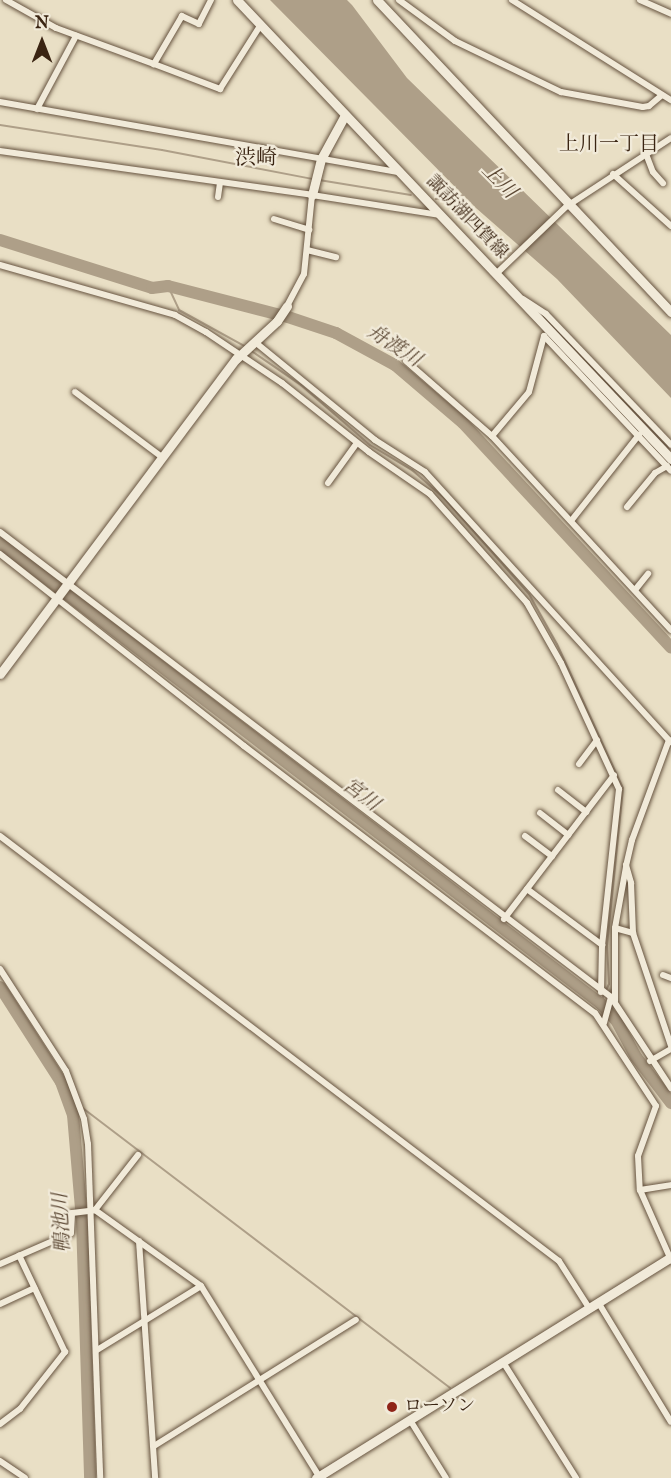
<!DOCTYPE html>
<meta charset="utf-8">
<style>
body{margin:0}
#map{position:relative;width:671px;height:1478px;overflow:hidden;background:#e9dfc5;font-family:"IM FELL English","Noto Serif JP",serif}
div>[style]{position:absolute}
[style*='--x']{left:calc(var(--x)*1px);top:calc(var(--y)*1px);width:calc(var(--w)*1px);rotate:calc(var(--a)*1deg)}
.water>*{inset:0;background:#ae9f88}
.stream>*{height:2px;margin:-1px;padding:0 1px;transform-origin:1px;border-radius:1px;background:#ae9f88}
.river>*{height:12px;margin:-6px;padding:0 6px;transform-origin:6px;border-radius:6px;background:#ae9f88}
.roads{filter:drop-shadow(0 0 2px #66533f) drop-shadow(0 0 2px #66533f)}
.street>*{height:6px;margin:-3px;padding:0 3px;transform-origin:3px;border-radius:3px;background:#f1ead9}
.secondary>*{height:9px;margin:-4.5px;padding:0 4.5px;transform-origin:4.5px;border-radius:4.5px;background:#f1ead9}
.dots>*{width:16px;height:16px;translate:-50% -50%;box-sizing:border-box;border:3px solid #f1ead9;border-radius:50%}
span{translate:-50% -50%;white-space:nowrap;text-align:center;line-height:1.15;-webkit-text-stroke:4.5px #f1ead9;paint-order:stroke}
.street-label{font-size:18px;color:#3a2412}
.poi-label{font-size:18px;color:#3a2412}
.left{translate:0 -50%;text-align:left}
.neighbourhood-label{font-size:20px;color:#3a2412}
.water-label{font-size:20px;color:#5d4935;font-style:italic}
.quarter-label{font-size:21px;color:#3a2412}
.north{position:absolute;left:12px;top:12px;width:60px;height:60px;-webkit-text-stroke:4px #f1ead9;paint-order:stroke;rotate:0deg;font-size:16px;font-weight:700;line-height:24px;text-align:center;color:#3a2412}
.north::after{content:'';display:block;margin:auto;width:21px;height:27px;background:#3a2412;clip-path:polygon(50% 0,100% 100%,50% 72%,0 100%)}
</style>
<div id="map">
<div class="water">
<div style="clip-path:polygon(270px 0,347px 0,352px 5px,407px 78px,671px 335px,671px 398px,557px 279px,476px 208px)"></div>
</div>
<div class="stream">
<div style="--x:0;--y:125;--w:164;--a:8.8"></div>
<div style="--x:162;--y:150;--w:154;--a:10.9"></div>
<div style="--x:319;--y:180;--w:93;--a:9.3"></div>
<div style="--x:436;--y:199;--w:30;--a:-8"></div>
<div style="--x:168;--y:286;--w:26;--a:65"></div>
<div style="--x:179;--y:310;--w:77;--a:28.9"></div>
<div style="--x:250;--y:350;--w:62;--a:34.5"></div>
<div style="--x:301;--y:385;--w:91;--a:41"></div>
<div style="--x:370;--y:445;--w:49;--a:30.8"></div>
<div style="--x:412;--y:470;--w:43;--a:41.2"></div>
<div style="--x:444;--y:498;--w:128;--a:48.5"></div>
<div style="--x:529;--y:594;--w:57;--a:60.8"></div>
<div style="--x:557;--y:644;--w:158;--a:65.4"></div>
<div style="--x:623;--y:788;--w:158;--a:95.8"></div>
<div style="--x:607;--y:945;--w:39;--a:87"></div>
<div style="--x:609;--y:984;--w:21;--a:115"></div>
<div style="--x:70;--y:1101;--w:6;--a:18"></div>
<div style="--x:80;--y:1106;--w:465;--a:37.3"></div>
</div>
<div class="river">
<div style="--x:0;--y:240;--w:159;--a:17.5"></div>
<div style="--x:152;--y:288;--w:16;--a:-7"></div>
<div style="--x:168;--y:286;--w:124;--a:14.5"></div>
<div style="--x:288;--y:317;--w:51;--a:18.4"></div>
<div style="--x:336;--y:333;--w:67;--a:28.5"></div>
<div style="--x:395;--y:365;--w:89;--a:40.5"></div>
<div style="--x:463;--y:423;--w:306;--a:47.2"></div>
<div style="--x:0;--y:543;--w:756;--a:37.48"></div>
<div style="--x:600;--y:1003;--w:23;--a:47"></div>
<div style="--x:616;--y:1020;--w:42;--a:61.6"></div>
<div style="--x:636;--y:1057;--w:58;--a:52.7"></div>
<div style="--x:0;--y:987;--w:113;--a:57.3"></div>
<div style="--x:61;--y:1082;--w:35;--a:70"></div>
<div style="--x:73;--y:1115;--w:105;--a:85.1"></div>
<div style="--x:82;--y:1220;--w:258;--a:88.2"></div>
</div>
<div class="roads">
<div class="street">
<div style="--x:6;--y:0;--w:57;--a:29.2"></div>
<div style="--x:56;--y:28;--w:104;--a:20.2"></div>
<div style="--x:211;--y:0;--w:27;--a:117"></div>
<div style="--x:199;--y:24;--w:19;--a:-155"></div>
<div style="--x:182;--y:16;--w:56;--a:120.3"></div>
<div style="--x:154;--y:64;--w:71;--a:20.7"></div>
<div style="--x:220;--y:89;--w:75;--a:-57.6"></div>
<div style="--x:399;--y:0;--w:69;--a:36.2"></div>
<div style="--x:455;--y:41;--w:118;--a:25.7"></div>
<div style="--x:561;--y:92;--w:83;--a:10.4"></div>
<div style="--x:643;--y:107;--w:6;--a:-9"></div>
<div style="--x:649;--y:106;--w:17;--a:-40"></div>
<div style="--x:512;--y:0;--w:188;--a:32.2"></div>
<div style="--x:640;--y:0;--w:34;--a:24"></div>
<div style="--x:0;--y:102;--w:404;--a:10"></div>
<div style="--x:37;--y:109;--w:83;--a:-61.9"></div>
<div style="--x:0;--y:151;--w:315;--a:8"></div>
<div style="--x:646;--y:154;--w:19;--a:69"></div>
<div style="--x:653;--y:172;--w:15;--a:48"></div>
<div style="--x:613;--y:174;--w:78;--a:41.9"></div>
<div style="--x:218;--y:197;--w:14;--a:-82"></div>
<div style="--x:274;--y:219;--w:37;--a:17"></div>
<div style="--x:307;--y:250;--w:30;--a:14"></div>
<div style="--x:0;--y:265;--w:182;--a:15.9"></div>
<div style="--x:175;--y:315;--w:35;--a:29"></div>
<div style="--x:206;--y:332;--w:92;--a:33.9"></div>
<div style="--x:282;--y:383;--w:111;--a:38.4"></div>
<div style="--x:369;--y:452;--w:74;--a:34.5"></div>
<div style="--x:430;--y:494;--w:146;--a:48.3"></div>
<div style="--x:527;--y:603;--w:69;--a:60.5"></div>
<div style="--x:561;--y:663;--w:139;--a:65.3"></div>
<div style="--x:619;--y:789;--w:157;--a:96.2"></div>
<div style="--x:602;--y:945;--w:47;--a:91.2"></div>
<div style="--x:496;--y:274;--w:98;--a:-43.8"></div>
<div style="--x:567;--y:206;--w:124;--a:-33.2"></div>
<div style="--x:523;--y:299;--w:27;--a:33"></div>
<div style="--x:546;--y:314;--w:181;--a:46.3"></div>
<div style="--x:287;--y:306;--w:36;--a:-62"></div>
<div style="--x:304;--y:274;--w:79;--a:-84.2"></div>
<div style="--x:312;--y:195;--w:130;--a:8.9"></div>
<div style="--x:255;--y:342;--w:155;--a:39.2"></div>
<div style="--x:375;--y:440;--w:59;--a:32.6"></div>
<div style="--x:425;--y:472;--w:365;--a:47.7"></div>
<div style="--x:406;--y:361;--w:114;--a:41.1"></div>
<div style="--x:492;--y:436;--w:264;--a:47.3"></div>
<div style="--x:75;--y:392;--w:109;--a:36.8"></div>
<div style="--x:492;--y:436;--w:57;--a:-49.9"></div>
<div style="--x:529;--y:392;--w:58;--a:-75"></div>
<div style="--x:544;--y:336;--w:185;--a:46.7"></div>
<div style="--x:328;--y:483;--w:49;--a:-54.1"></div>
<div style="--x:627;--y:507;--w:44;--a:-50.5"></div>
<div style="--x:655;--y:473;--w:14;--a:-30"></div>
<div style="--x:571;--y:521;--w:110;--a:-51.7"></div>
<div style="--x:0;--y:532;--w:768;--a:37.27"></div>
<div style="--x:611;--y:997;--w:109;--a:56.6"></div>
<div style="--x:0;--y:554;--w:310;--a:38.2"></div>
<div style="--x:244;--y:746;--w:441;--a:37.3"></div>
<div style="--x:595;--y:1013;--w:111;--a:56.7"></div>
<div style="--x:656;--y:1106;--w:53;--a:109.8"></div>
<div style="--x:638;--y:1156;--w:34;--a:87"></div>
<div style="--x:640;--y:1190;--w:77;--a:66.1"></div>
<div style="--x:635;--y:590;--w:21;--a:-51"></div>
<div style="--x:669;--y:740;--w:107;--a:110.3"></div>
<div style="--x:632;--y:840;--w:26;--a:103"></div>
<div style="--x:626;--y:865;--w:19;--a:74"></div>
<div style="--x:631;--y:883;--w:50;--a:87.7"></div>
<div style="--x:633;--y:933;--w:119;--a:71.4"></div>
<div style="--x:579;--y:764;--w:30;--a:-53"></div>
<div style="--x:558;--y:790;--w:36;--a:38"></div>
<div style="--x:540;--y:813;--w:36;--a:38"></div>
<div style="--x:0;--y:836;--w:702;--a:37.25"></div>
<div style="--x:559;--y:1261;--w:56;--a:57.4"></div>
<div style="--x:525;--y:836;--w:34;--a:37"></div>
<div style="--x:527;--y:889;--w:94;--a:36.7"></div>
<div style="--x:504;--y:919;--w:181;--a:-52.6"></div>
<div style="--x:615;--y:928;--w:19;--a:16"></div>
<div style="--x:0;--y:969;--w:121;--a:57.1"></div>
<div style="--x:66;--y:1071;--w:51;--a:69.4"></div>
<div style="--x:84;--y:1119;--w:25;--a:81"></div>
<div style="--x:88;--y:1144;--w:334;--a:87.9"></div>
<div style="--x:663;--y:975;--w:9;--a:21"></div>
<div style="--x:615;--y:1001;--w:73;--a:-90"></div>
<div style="--x:615;--y:928;--w:62;--a:-79.8"></div>
<div style="--x:604;--y:1023;--w:27;--a:-75"></div>
<div style="--x:650;--y:1061;--w:24;--a:-30"></div>
<div style="--x:640;--y:1190;--w:31;--a:-9"></div>
<div style="--x:95;--y:1210;--w:130;--a:35.6"></div>
<div style="--x:201;--y:1286;--w:224;--a:58.2"></div>
<div style="--x:139;--y:1241;--w:238;--a:86.1"></div>
<div style="--x:0;--y:1264;--w:77;--a:-23.6"></div>
<div style="--x:71;--y:1233;--w:20;--a:-87"></div>
<div style="--x:72;--y:1213;--w:23;--a:-7"></div>
<div style="--x:95;--y:1210;--w:70;--a:-52"></div>
<div style="--x:598;--y:1302;--w:140;--a:58.7"></div>
<div style="--x:0;--y:1304;--w:38;--a:-25"></div>
<div style="--x:97;--y:1350;--w:122;--a:-31.6"></div>
<div style="--x:503;--y:1362;--w:137;--a:57.8"></div>
<div style="--x:410;--y:1420;--w:68;--a:58.2"></div>
<div style="--x:0;--y:1424;--w:25;--a:-37"></div>
<div style="--x:20;--y:1409;--w:73;--a:-51.7"></div>
<div style="--x:65;--y:1352;--w:107;--a:-115.4"></div>
<div style="--x:154;--y:1446;--w:238;--a:-32"></div>
<div style="--x:0;--y:1461;--w:30;--a:34"></div>
</div>
<div class="secondary">
<div style="--x:237;--y:0;--w:632;--a:46.6"></div>
<div style="--x:377;--y:0;--w:429;--a:46.7"></div>
<div style="--x:312;--y:195;--w:37;--a:-76"></div>
<div style="--x:321;--y:159;--w:50;--a:-61.4"></div>
<div style="--x:0;--y:674;--w:394;--a:-53.2"></div>
<div style="--x:236;--y:359;--w:56;--a:-42.8"></div>
<div style="--x:277;--y:321;--w:18;--a:-56"></div>
<div style="--x:316;--y:1478;--w:418;--a:-31.9"></div>
</div>
</div>
<div class="dots">
<div style="left:392px;top:1407px;background:#8f2418"></div>
</div>
<div class="street-label">
<span style="left:466px;top:218px;rotate:46deg">諏訪湖四賀線</span>
</div>
<div class="poi-label">
<span class="left" style="left:404px;top:1407px">ローソン</span>
</div>
<div class="neighbourhood-label">
<span style="left:609px;top:144px">上川一丁目</span>
</div>
<div class="water-label">
<span style="left:499px;top:181px;rotate:45deg">上川</span>
<span style="left:394px;top:346px;rotate:33deg">舟渡川</span>
<span style="left:361px;top:795px;rotate:37deg">宮川</span>
<span style="left:62px;top:1223px;rotate:-93deg">鴨池川</span>
</div>
<div class="quarter-label">
<span style="left:256px;top:159px">渋崎</span>
</div>
<div class="north">N</div>
</div>
